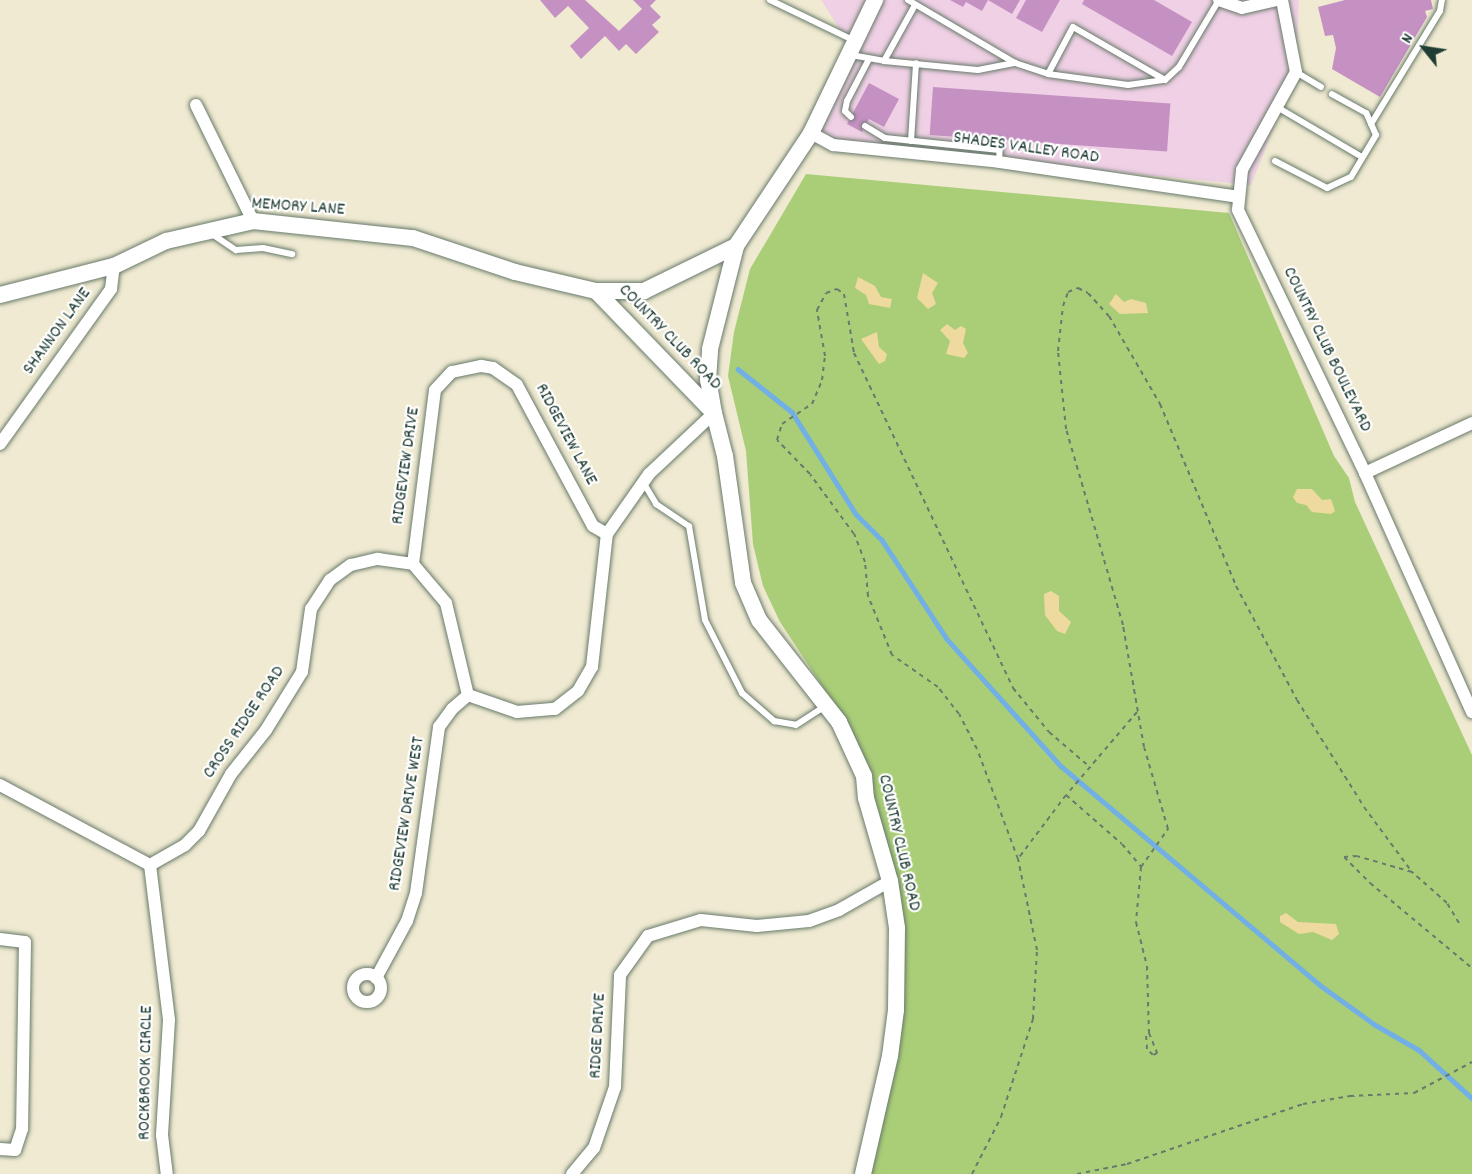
<!DOCTYPE html>
<style>
body{margin:0}
#map{position:relative;width:1472px;height:1174px;overflow:hidden;background:#efead1;font-family:Dekko,sans-serif}
div>[style]{position:absolute}
[style*='--x']{left:calc(var(--x)*1px);top:calc(var(--y)*1px);width:calc(var(--w)*1px);rotate:calc(var(--a)*1deg)}
.built>*{inset:0;background:#f0d0e5}
.green>*{inset:0;background:#aace78}
.sand>*{inset:0;background:#eeda9e}
.stream>*{height:4.5px;margin:-2.25px;padding:0 2.25px;transform-origin:2.25px;border-radius:2.25px;background:#72afe4}
.building>*{inset:0;background:#c591c3;transform-origin:0 0}
.path>*{height:2px;margin-top:-1px;transform-origin:0;background:repeating-linear-gradient(90deg,#687a6b 0 4.5px,transparent 0 9px)}
.roads{filter:drop-shadow(0 0 2px #687a6b) drop-shadow(0 0 2px #687a6b)}
.lane>*{height:6px;margin:-3px;padding:0 3px;transform-origin:3px;border-radius:3px;background:#fff}
.street>*{height:12px;margin:-6px;padding:0 6px;transform-origin:6px;border-radius:6px;background:#fff}
.street>.ring{margin:-6px;padding:0;box-sizing:content-box;background:none;border:12px solid #fff;border-radius:50%}
.secondary>*{height:16px;margin:-8px;padding:0 8px;transform-origin:8px;border-radius:8px;background:#fff}
span{translate:-50% -50%;white-space:nowrap;text-align:center;line-height:1.15;-webkit-text-stroke:4.5px #fff;paint-order:stroke}
.street-label{font-size:18px;color:#1f3d34}
.north{position:absolute;left:1394px;top:18px;width:60px;height:60px;-webkit-text-stroke:4px #fff;paint-order:stroke;rotate:300deg;font-size:16px;font-weight:700;line-height:24px;text-align:center;color:#1f3d34}
.north::after{content:'';display:block;margin:auto;width:21px;height:27px;background:#1f3d34;clip-path:polygon(50% 0,100% 100%,50% 72%,0 100%)}
</style>
<div id="map">
<div class="built">
<div style="clip-path:polygon(821px 0,1299px 0,1296px 72px,1251px 185px,833px 145px,811px 133px,852px 48px)"></div>
</div>
<div class="green">
<div style="clip-path:polygon(806px 174px,1229px 213px,1334px 456px,1349px 478px,1355px 502px,1472px 755px,1472px 1174px,869px 1174px,903px 927px,844px 719px,780px 622px,763px 586px,753px 544px,746px 451px,728px 376px,734px 332px,750px 269px)"></div>
</div>
<div class="sand">
<div style="clip-path:polygon(923px 273px,938px 283px,932px 293px,936px 304px,928px 309px,917px 298px)"></div>
<div style="clip-path:polygon(858px 277px,875px 286px,881px 297px,892px 299px,890px 308px,869px 304px,866px 295px,855px 288px)"></div>
<div style="clip-path:polygon(1116px 294px,1124px 302px,1131px 299px,1146px 303px,1148px 313px,1120px 314px,1109px 304px)"></div>
<div style="clip-path:polygon(947px 324px,955px 330px,961px 326px,966px 329px,963px 343px,968px 353px,964px 358px,946px 354px,950px 341px,940px 330px)"></div>
<div style="clip-path:polygon(877px 332px,879px 347px,887px 354px,885px 361px,879px 364px,861px 339px)"></div>
<div style="clip-path:polygon(1297px 489px,1312px 489px,1322px 500px,1331px 499px,1335px 511px,1331px 514px,1312px 512px,1306px 505px,1297px 503px,1293px 497px)"></div>
<div style="clip-path:polygon(1051px 591px,1059px 596px,1059px 611px,1071px 622px,1065px 634px,1057px 631px,1045px 615px,1044px 594px)"></div>
<div style="clip-path:polygon(1286px 913px,1298px 922px,1336px 924px,1339px 934px,1332px 940px,1313px 932px,1299px 934px,1280px 922px,1280px 916px)"></div>
</div>
<div class="stream">
<div style="--x:738;--y:369;--w:69;--a:38.5"></div>
<div style="--x:792;--y:412;--w:120;--a:57.9"></div>
<div style="--x:856;--y:514;--w:37;--a:45"></div>
<div style="--x:882;--y:540;--w:118;--a:56.7"></div>
<div style="--x:947;--y:639;--w:171;--a:48.1"></div>
<div style="--x:1061;--y:766;--w:339;--a:40.2"></div>
<div style="--x:1320;--y:985;--w:67;--a:35.8"></div>
<div style="--x:1374;--y:1024;--w:52;--a:30"></div>
<div style="--x:1419;--y:1050;--w:72;--a:42.2"></div>
</div>
<div class="building">
<div style="clip-path:polygon(540px 0,585px 0,619px 31px,642px 9px,633px 0,656px 0,650px 6px,661px 17px,652px 25px,659px 32px,636px 54px,626px 44px,619px 51px,605px 36px,581px 59px,570px 46px,589px 28px,568px 6px,555px 18px)"></div>
<div style="clip-path:polygon(950px 0,1020px 0,1012px 14px,988px 0,982px 11px,966px 2px,963px 7px)"></div>
<div style="clip-path:polygon(1026px 0,1060px 0,1042px 32px,1016px 18px)"></div>
<div style="clip-path:polygon(1084px 0,1154px 0,1192px 22px,1172px 56px,1082px 4px)"></div>
<div style="clip-path:polygon(1345px 0,1431px 0,1433px 9px,1425px 11px,1427px 17px,1380px 97px,1332px 69px,1336px 48px,1333px 35px,1325px 36px,1318px 7px)"></div>
<div style="clip-path:polygon(869px 83px,899px 99px,884px 127px,869px 119px,862px 132px,847px 124px)"></div>
<div style="left:933px;top:87px;width:238px;height:48px;rotate:4deg"></div>
</div>
<div class="path">
<div style="--x:1137;--y:712;--w:109;--a:130.5"></div>
<div style="--x:1066;--y:795;--w:74;--a:41.2"></div>
<div style="--x:1122;--y:844;--w:30;--a:50"></div>
<div style="--x:1141;--y:867;--w:47;--a:-54.6"></div>
<div style="--x:1168;--y:829;--w:85;--a:-106.3"></div>
<div style="--x:1144;--y:747;--w:124;--a:-99.8"></div>
<div style="--x:1123;--y:625;--w:204;--a:-106.2"></div>
<div style="--x:1066;--y:429;--w:78;--a:-95.9"></div>
<div style="--x:1058;--y:351;--w:45;--a:-83.7"></div>
<div style="--x:1063;--y:306;--w:15;--a:-70"></div>
<div style="--x:1068;--y:292;--w:11;--a:-22"></div>
<div style="--x:1078;--y:288;--w:11;--a:27"></div>
<div style="--x:1088;--y:293;--w:31;--a:48"></div>
<div style="--x:1109;--y:316;--w:102;--a:59.9"></div>
<div style="--x:1160;--y:404;--w:197;--a:67.3"></div>
<div style="--x:1236;--y:586;--w:129;--a:61.8"></div>
<div style="--x:1297;--y:700;--w:126;--a:57.9"></div>
<div style="--x:1364;--y:807;--w:81;--a:53.6"></div>
<div style="--x:1066;--y:795;--w:80;--a:126.9"></div>
<div style="--x:1018;--y:859;--w:117;--a:-110.4"></div>
<div style="--x:977;--y:749;--w:39;--a:-117"></div>
<div style="--x:959;--y:714;--w:34;--a:-128"></div>
<div style="--x:938;--y:687;--w:56;--a:-145.2"></div>
<div style="--x:892;--y:655;--w:64;--a:-112.1"></div>
<div style="--x:868;--y:596;--w:34;--a:-95"></div>
<div style="--x:865;--y:562;--w:30;--a:-111"></div>
<div style="--x:854;--y:534;--w:74;--a:-126.3"></div>
<div style="--x:810;--y:474;--w:47;--a:-134.1"></div>
<div style="--x:777;--y:440;--w:17;--a:-73"></div>
<div style="--x:782;--y:424;--w:36;--a:-34"></div>
<div style="--x:812;--y:404;--w:26;--a:-67"></div>
<div style="--x:822;--y:380;--w:24;--a:-83"></div>
<div style="--x:825;--y:356;--w:47;--a:-99.9"></div>
<div style="--x:817;--y:310;--w:19;--a:-62"></div>
<div style="--x:826;--y:293;--w:12;--a:-20"></div>
<div style="--x:837;--y:289;--w:9;--a:36"></div>
<div style="--x:844;--y:294;--w:60;--a:80.4"></div>
<div style="--x:854;--y:353;--w:371;--a:64.6"></div>
<div style="--x:1013;--y:688;--w:57;--a:50.7"></div>
<div style="--x:1049;--y:732;--w:55;--a:40.6"></div>
<div style="--x:1141;--y:867;--w:55;--a:95.2"></div>
<div style="--x:1136;--y:922;--w:45;--a:76"></div>
<div style="--x:1147;--y:966;--w:67;--a:88.3"></div>
<div style="--x:1149;--y:1033;--w:22;--a:68"></div>
<div style="--x:1157;--y:1053;--w:4;--a:153"></div>
<div style="--x:1153;--y:1055;--w:8;--a:-135"></div>
<div style="--x:1147;--y:1049;--w:13;--a:-94"></div>
<div style="--x:1459;--y:923;--w:23;--a:-121"></div>
<div style="--x:1447;--y:903;--w:47;--a:-138.5"></div>
<div style="--x:1412;--y:872;--w:57;--a:-163.8"></div>
<div style="--x:1357;--y:856;--w:13;--a:176"></div>
<div style="--x:1344;--y:857;--w:37;--a:45"></div>
<div style="--x:1370;--y:883;--w:133;--a:39.8"></div>
<div style="--x:972;--y:1174;--w:64;--a:-63"></div>
<div style="--x:1001;--y:1117;--w:103;--a:-71.9"></div>
<div style="--x:1033;--y:1019;--w:69;--a:-86.7"></div>
<div style="--x:1037;--y:950;--w:93;--a:-101.8"></div>
<div style="--x:1077;--y:1174;--w:51;--a:-11.3"></div>
<div style="--x:1127;--y:1164;--w:186;--a:-18.8"></div>
<div style="--x:1303;--y:1104;--w:48;--a:-9.7"></div>
<div style="--x:1350;--y:1096;--w:64;--a:-2.7"></div>
<div style="--x:1414;--y:1093;--w:66;--a:-28.1"></div>
</div>
<div class="roads">
<div class="lane">
<div style="--x:770;--y:0;--w:94;--a:25.8"></div>
<div style="--x:908;--y:0;--w:124;--a:30.5"></div>
<div style="--x:1015;--y:63;--w:35;--a:18"></div>
<div style="--x:1048;--y:74;--w:81;--a:7.8"></div>
<div style="--x:1128;--y:85;--w:37;--a:-8"></div>
<div style="--x:1165;--y:80;--w:19;--a:-43"></div>
<div style="--x:1179;--y:67;--w:78;--a:-59.2"></div>
<div style="--x:851;--y:55;--w:34;--a:10"></div>
<div style="--x:884;--y:61;--w:64;--a:-61"></div>
<div style="--x:884;--y:61;--w:94;--a:5.5"></div>
<div style="--x:978;--y:70;--w:38;--a:-11"></div>
<div style="--x:1296;--y:72;--w:29;--a:31"></div>
<div style="--x:1048;--y:74;--w:53;--a:-62"></div>
<div style="--x:1073;--y:27;--w:106;--a:29.9"></div>
<div style="--x:1277;--y:107;--w:99;--a:30.5"></div>
<div style="--x:851;--y:117;--w:8;--a:-135"></div>
<div style="--x:845;--y:111;--w:10;--a:-79"></div>
<div style="--x:847;--y:101;--w:47;--a:-62.4"></div>
<div style="--x:1371;--y:124;--w:132;--a:-58.6"></div>
<div style="--x:1440;--y:11;--w:11;--a:-80"></div>
<div style="--x:865;--y:126;--w:23;--a:31"></div>
<div style="--x:885;--y:138;--w:115;--a:6"></div>
<div style="--x:911;--y:141;--w:78;--a:-86.3"></div>
<div style="--x:1275;--y:161;--w:59;--a:27.4"></div>
<div style="--x:1327;--y:188;--w:26;--a:-25"></div>
<div style="--x:1351;--y:177;--w:49;--a:-59.2"></div>
<div style="--x:1376;--y:135;--w:24;--a:-114"></div>
<div style="--x:1366;--y:113;--w:39;--a:-151"></div>
<div style="--x:999;--y:162;--w:20;--a:-87"></div>
<div style="--x:212;--y:234;--w:29;--a:34"></div>
<div style="--x:236;--y:250;--w:27;--a:-4"></div>
<div style="--x:263;--y:248;--w:30;--a:12"></div>
<div style="--x:643;--y:482;--w:26;--a:59"></div>
<div style="--x:656;--y:504;--w:40;--a:34"></div>
<div style="--x:689;--y:526;--w:95;--a:80.3"></div>
<div style="--x:705;--y:620;--w:82;--a:63.1"></div>
<div style="--x:742;--y:693;--w:43;--a:41.2"></div>
<div style="--x:774;--y:721;--w:22;--a:10"></div>
<div style="--x:796;--y:725;--w:35;--a:-33"></div>
</div>
<div class="street">
<div style="--x:1219;--y:0;--w:24;--a:19"></div>
<div style="--x:1242;--y:8;--w:37;--a:-13"></div>
<div style="--x:1282;--y:0;--w:73;--a:79"></div>
<div style="--x:1296;--y:72;--w:112;--a:118.9"></div>
<div style="--x:1242;--y:170;--w:40;--a:95.7"></div>
<div style="--x:1238;--y:210;--w:292;--a:64.2"></div>
<div style="--x:1365;--y:473;--w:262;--a:65.9"></div>
<div style="--x:196;--y:105;--w:129;--a:63.8"></div>
<div style="--x:811;--y:133;--w:25;--a:29"></div>
<div style="--x:833;--y:145;--w:167;--a:5.8"></div>
<div style="--x:999;--y:162;--w:242;--a:8.3"></div>
<div style="--x:0;--y:444;--w:191;--a:-54.4"></div>
<div style="--x:111;--y:289;--w:23;--a:-83"></div>
<div style="--x:1365;--y:473;--w:118;--a:-25"></div>
<div style="--x:413;--y:564;--w:175;--a:-82.8"></div>
<div style="--x:435;--y:390;--w:25;--a:-47"></div>
<div style="--x:452;--y:372;--w:30;--a:-12"></div>
<div style="--x:481;--y:366;--w:12;--a:9"></div>
<div style="--x:493;--y:368;--w:29;--a:35"></div>
<div style="--x:517;--y:385;--w:160;--a:61.7"></div>
<div style="--x:593;--y:526;--w:16;--a:30"></div>
<div style="--x:0;--y:785;--w:170;--a:28.1"></div>
<div style="--x:150;--y:865;--w:40;--a:-29.7"></div>
<div style="--x:185;--y:845;--w:20;--a:-45"></div>
<div style="--x:199;--y:831;--w:65;--a:-60.7"></div>
<div style="--x:231;--y:774;--w:56;--a:-51.5"></div>
<div style="--x:266;--y:730;--w:68;--a:-58.2"></div>
<div style="--x:302;--y:672;--w:64;--a:-81.9"></div>
<div style="--x:311;--y:609;--w:35;--a:-57"></div>
<div style="--x:330;--y:580;--w:26;--a:-36"></div>
<div style="--x:351;--y:565;--w:28;--a:-13"></div>
<div style="--x:378;--y:559;--w:35;--a:8"></div>
<div style="--x:413;--y:564;--w:51;--a:49.8"></div>
<div style="--x:446;--y:603;--w:95;--a:76.6"></div>
<div style="--x:468;--y:695;--w:52;--a:19.1"></div>
<div style="--x:517;--y:712;--w:38;--a:-5"></div>
<div style="--x:555;--y:709;--w:29;--a:-38"></div>
<div style="--x:578;--y:691;--w:28;--a:-60"></div>
<div style="--x:592;--y:667;--w:134;--a:-83.6"></div>
<div style="--x:607;--y:534;--w:73;--a:-55"></div>
<div style="--x:649;--y:474;--w:89;--a:-43.2"></div>
<div style="--x:150;--y:865;--w:156;--a:83"></div>
<div style="--x:169;--y:1020;--w:115;--a:93.5"></div>
<div style="--x:162;--y:1135;--w:39;--a:83"></div>
<div style="--x:0;--y:939;--w:25;--a:7"></div>
<div style="--x:25;--y:942;--w:187;--a:90.9"></div>
<div style="--x:22;--y:1129;--w:22;--a:108"></div>
<div style="--x:15;--y:1150;--w:15;--a:-176"></div>
<div class="ring" style="left:353px;top:974px;width:16px;height:16px"></div>
<div style="--x:376;--y:978;--w:65;--a:-61.5"></div>
<div style="--x:407;--y:921;--w:29;--a:-72"></div>
<div style="--x:416;--y:893;--w:168;--a:-82.1"></div>
<div style="--x:439;--y:727;--w:22;--a:-54"></div>
<div style="--x:452;--y:709;--w:21;--a:-41"></div>
<div style="--x:572;--y:1174;--w:34;--a:-50"></div>
<div style="--x:594;--y:1148;--w:65;--a:-71"></div>
<div style="--x:615;--y:1087;--w:112;--a:-87.4"></div>
<div style="--x:620;--y:975;--w:48;--a:-54.3"></div>
<div style="--x:648;--y:936;--w:55;--a:-16.8"></div>
<div style="--x:701;--y:920;--w:56;--a:6.1"></div>
<div style="--x:757;--y:926;--w:52;--a:-5.5"></div>
<div style="--x:809;--y:921;--w:32;--a:-20"></div>
<div style="--x:839;--y:910;--w:59;--a:-29.6"></div>
</div>
<div class="secondary">
<div style="--x:596;--y:291;--w:170;--a:46"></div>
<div style="--x:714;--y:413;--w:44;--a:75.7"></div>
<div style="--x:725;--y:456;--w:128;--a:81.9"></div>
<div style="--x:743;--y:583;--w:40;--a:66.6"></div>
<div style="--x:759;--y:620;--w:130;--a:51.9"></div>
<div style="--x:839;--y:722;--w:60;--a:65.2"></div>
<div style="--x:864;--y:776;--w:22;--a:85"></div>
<div style="--x:866;--y:798;--w:86;--a:73.9"></div>
<div style="--x:890;--y:881;--w:48;--a:81.5"></div>
<div style="--x:897;--y:928;--w:82;--a:90.7"></div>
<div style="--x:896;--y:1010;--w:46;--a:97.4"></div>
<div style="--x:890;--y:1056;--w:121;--a:102.9"></div>
<div style="--x:0;--y:295;--w:118;--a:-14.3"></div>
<div style="--x:114;--y:266;--w:58;--a:-25.7"></div>
<div style="--x:166;--y:241;--w:89;--a:-12.9"></div>
<div style="--x:253;--y:221;--w:161;--a:6.1"></div>
<div style="--x:413;--y:238;--w:108;--a:18.4"></div>
<div style="--x:515;--y:272;--w:83;--a:13.2"></div>
<div style="--x:596;--y:291;--w:48;--a:0"></div>
<div style="--x:644;--y:291;--w:102;--a:-26.1"></div>
<div style="--x:714;--y:413;--w:34;--a:-100"></div>
<div style="--x:708;--y:380;--w:31;--a:-86"></div>
<div style="--x:710;--y:349;--w:106;--a:-75.8"></div>
<div style="--x:736;--y:246;--w:136;--a:-56.4"></div>
<div style="--x:811;--y:133;--w:148;--a:-64.3"></div>
</div>
</div>
<div class="street-label">
<span style="left:1026px;top:149px;rotate:8deg">SHADES VALLEY ROAD</span>
<span style="left:298px;top:208px;rotate:4deg">MEMORY LANE</span>
<span style="left:58px;top:332px;rotate:-54deg">SHANNON LANE</span>
<span style="left:669px;top:338px;rotate:46deg">COUNTRY CLUB ROAD</span>
<span style="left:1326px;top:350px;rotate:64deg">COUNTRY CLUB BOULEVARD</span>
<span style="left:565px;top:435px;rotate:62deg">RIDGEVIEW LANE</span>
<span style="left:407px;top:466px;rotate:-82deg">RIDGEVIEW DRIVE</span>
<span style="left:245px;top:723px;rotate:-56deg">CROSS RIDGE ROAD</span>
<span style="left:408px;top:814px;rotate:-81deg">RIDGEVIEW DRIVE WEST</span>
<span style="left:898px;top:843px;rotate:77deg">COUNTRY CLUB ROAD</span>
<span style="left:599px;top:1036px;rotate:-87deg">RIDGE DRIVE</span>
<span style="left:147px;top:1073px;rotate:-89deg">ROCKBROOK CIRCLE</span>
</div>
<div class="north">N</div>
</div>
